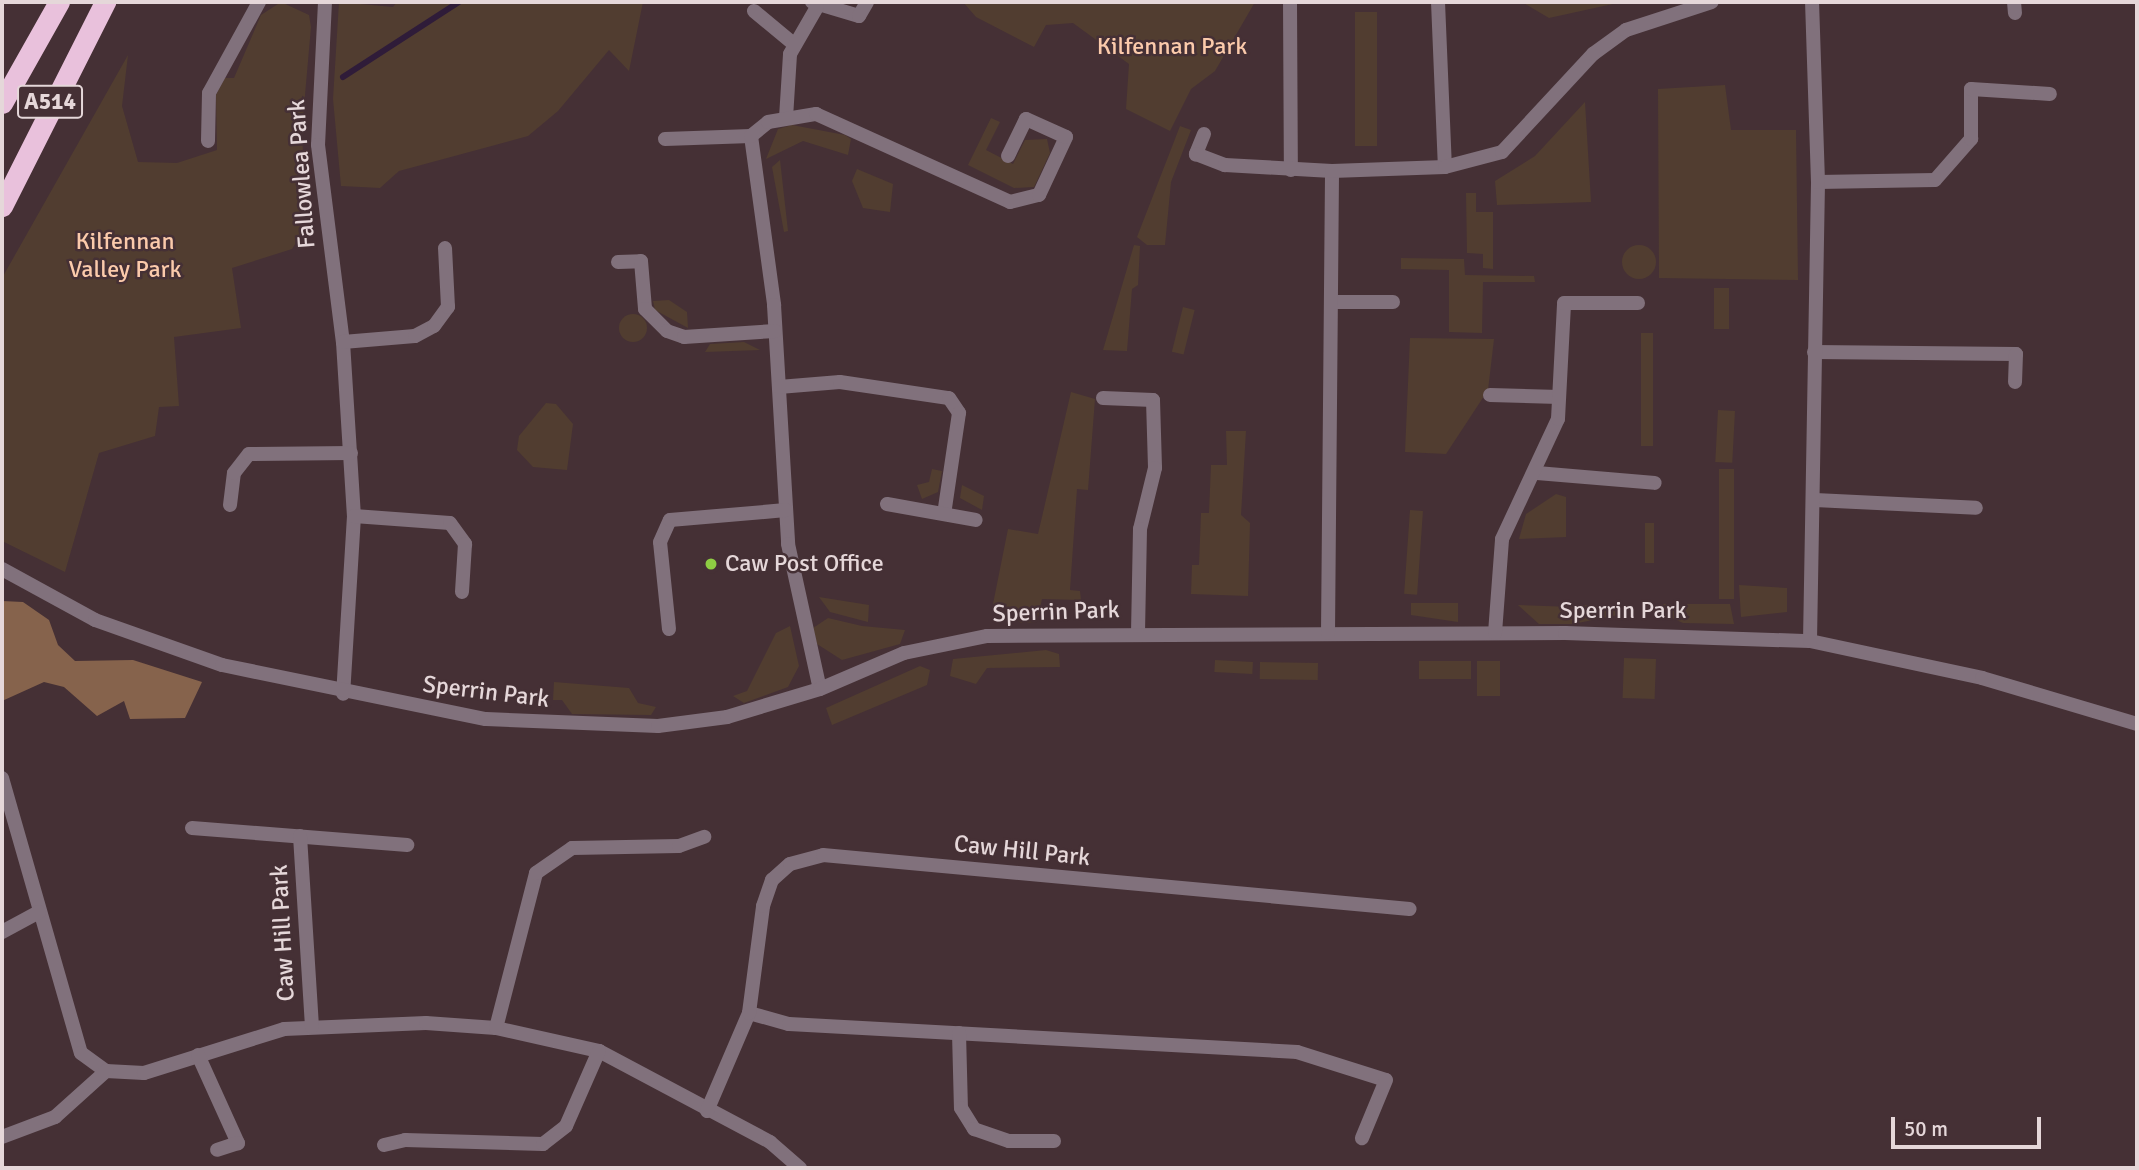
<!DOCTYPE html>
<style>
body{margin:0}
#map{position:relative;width:2139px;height:1170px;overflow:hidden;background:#453035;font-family:Signika,sans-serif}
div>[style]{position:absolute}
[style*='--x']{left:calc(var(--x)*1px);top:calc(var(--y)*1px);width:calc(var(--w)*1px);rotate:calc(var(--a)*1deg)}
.green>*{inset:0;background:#513d30;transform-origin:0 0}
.round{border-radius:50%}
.forest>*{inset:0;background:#86634c}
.stream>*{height:6px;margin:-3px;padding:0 3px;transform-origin:3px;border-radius:3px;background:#2f1c39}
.street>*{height:14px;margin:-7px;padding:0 7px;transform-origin:7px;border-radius:7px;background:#81717c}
.highway>*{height:21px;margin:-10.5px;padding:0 10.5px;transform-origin:10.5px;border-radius:10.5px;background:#e9c1dc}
.dots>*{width:19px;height:19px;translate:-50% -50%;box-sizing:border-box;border:4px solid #453035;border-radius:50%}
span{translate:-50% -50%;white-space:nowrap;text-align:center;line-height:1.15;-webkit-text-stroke:5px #453035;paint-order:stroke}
.shield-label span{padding:2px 5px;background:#453035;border:2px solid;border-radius:5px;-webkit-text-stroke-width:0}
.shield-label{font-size:23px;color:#e5d7d9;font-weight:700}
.park-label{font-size:24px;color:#fbcaab}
.street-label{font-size:24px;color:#e5d7d9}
.poi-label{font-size:24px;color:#e5d7d9}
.left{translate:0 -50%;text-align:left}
.frame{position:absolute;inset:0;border:4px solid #e5d7d9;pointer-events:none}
.scale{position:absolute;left:1891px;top:1117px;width:150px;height:32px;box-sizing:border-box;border:4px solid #e5d7d9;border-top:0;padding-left:9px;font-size:21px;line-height:24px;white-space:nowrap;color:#e5d7d9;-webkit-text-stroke:5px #453035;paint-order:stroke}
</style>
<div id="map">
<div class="green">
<div style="clip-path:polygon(281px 2px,309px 15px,311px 27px,302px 129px,306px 226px,292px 249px,232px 268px,241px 328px,174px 337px,179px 406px,159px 407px,155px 436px,99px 453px,65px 572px,2px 541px,2px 278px,128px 55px,122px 106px,138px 162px,177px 163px,217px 150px,216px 95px,225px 78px,234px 78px,261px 15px)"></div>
<div style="clip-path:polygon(339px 2px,393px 7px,397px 2px,643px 2px,629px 71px,609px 50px,558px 111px,528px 136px,399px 171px,380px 188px,341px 186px,333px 99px)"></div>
<div style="clip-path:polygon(963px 2px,1255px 2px,1215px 71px,1191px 89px,1170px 131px,1126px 109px,1129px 64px,1073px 23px,1046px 25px,1034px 47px,976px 17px)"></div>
<div style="clip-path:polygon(1522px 2px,1622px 2px,1549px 18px)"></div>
<div style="left:1355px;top:12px;width:22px;height:134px"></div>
<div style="clip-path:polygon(1725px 85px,1731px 130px,1796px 130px,1798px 280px,1659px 278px,1658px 89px)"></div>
<div style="clip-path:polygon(1585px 102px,1591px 202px,1497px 205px,1495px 181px,1535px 156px)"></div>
<div style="clip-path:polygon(991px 118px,1000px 122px,986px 150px,1013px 164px,1025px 140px,1047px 139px,1050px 153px,1034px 187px,1014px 188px,968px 165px)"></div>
<div style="clip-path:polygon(792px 125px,845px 135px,851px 139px,848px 155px,803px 141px,766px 159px,778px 129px)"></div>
<div style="clip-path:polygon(1180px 126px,1191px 130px,1171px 182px,1165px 245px,1147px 245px,1137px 237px)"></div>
<div style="clip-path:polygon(780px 160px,788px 231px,784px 232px,772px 167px)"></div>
<div style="clip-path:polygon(857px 169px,893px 184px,890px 212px,863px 208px,852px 181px)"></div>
<div style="clip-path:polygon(1466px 193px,1476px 193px,1476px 212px,1493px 212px,1493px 269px,1483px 268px,1483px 254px,1467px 253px)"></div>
<div style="clip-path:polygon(1134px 245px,1140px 246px,1138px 285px,1132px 289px,1127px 351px,1103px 350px)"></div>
<div class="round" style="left:1622px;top:245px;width:34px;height:34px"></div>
<div style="clip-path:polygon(1401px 258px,1464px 259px,1465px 275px,1534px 276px,1535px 282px,1483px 282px,1482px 333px,1449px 332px,1449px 270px,1401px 269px)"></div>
<div style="left:1714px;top:288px;width:15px;height:41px"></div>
<div style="clip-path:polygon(669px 300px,687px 312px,688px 328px,655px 310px,653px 301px)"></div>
<div style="left:1183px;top:307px;width:12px;height:46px;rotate:14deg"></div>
<div class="round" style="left:619px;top:314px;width:28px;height:28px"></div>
<div style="left:1641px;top:333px;width:12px;height:113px"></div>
<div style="clip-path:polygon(1410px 338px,1494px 339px,1488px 390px,1446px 454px,1405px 452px)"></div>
<div style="clip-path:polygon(744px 342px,760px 350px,705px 352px,710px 344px)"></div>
<div style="clip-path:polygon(1071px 392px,1095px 399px,1088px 490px,1077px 489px,1070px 590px,1080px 591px,1081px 600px,1042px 599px,1037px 622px,1021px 623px,1007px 608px,992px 609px,1008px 529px,1038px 534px)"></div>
<div style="clip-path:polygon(546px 403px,556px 404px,573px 424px,567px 470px,533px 467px,517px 450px,519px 436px)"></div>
<div style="left:1718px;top:410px;width:17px;height:52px;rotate:3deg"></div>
<div style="clip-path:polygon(1226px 431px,1246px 431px,1241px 515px,1250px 523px,1248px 596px,1191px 594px,1192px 565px,1199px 565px,1201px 513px,1209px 513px,1211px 465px,1227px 465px)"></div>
<div style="clip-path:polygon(932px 469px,942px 471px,938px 492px,922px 499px,917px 485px,929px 482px)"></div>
<div style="left:1719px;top:469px;width:15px;height:130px"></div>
<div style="clip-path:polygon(962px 485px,984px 496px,982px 510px,960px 498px)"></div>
<div style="clip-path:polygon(1556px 494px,1566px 497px,1566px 537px,1519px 539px,1526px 514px)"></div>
<div style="left:1410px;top:510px;width:13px;height:84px;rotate:4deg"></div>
<div style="left:1645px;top:523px;width:9px;height:40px"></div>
<div style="clip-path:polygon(1739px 585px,1787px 588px,1787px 612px,1741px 617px)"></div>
<div style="clip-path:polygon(819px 597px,869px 605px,868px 622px,830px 612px)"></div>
<div style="clip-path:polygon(1411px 603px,1458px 603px,1458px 622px,1411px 615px)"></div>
<div style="clip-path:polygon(1663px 604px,1730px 604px,1734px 624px,1683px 623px,1663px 614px)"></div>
<div style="clip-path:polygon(1518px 605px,1573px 607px,1572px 624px,1539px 624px)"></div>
<div style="clip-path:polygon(1578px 605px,1618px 605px,1618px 615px,1578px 623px)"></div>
<div style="clip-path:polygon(828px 618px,862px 626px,905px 630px,900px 644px,842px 660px,817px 644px,813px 628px)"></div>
<div style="clip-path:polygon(790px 626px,799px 666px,788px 687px,744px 703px,733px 696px,747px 691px,776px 633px)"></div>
<div style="clip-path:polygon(1046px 650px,1059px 654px,1060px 667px,987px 668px,976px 684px,950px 676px,953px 659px)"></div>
<div style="left:1624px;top:658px;width:32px;height:40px;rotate:2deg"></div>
<div style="left:1215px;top:660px;width:38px;height:12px;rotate:3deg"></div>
<div style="left:1419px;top:661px;width:52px;height:18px"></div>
<div style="left:1477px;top:661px;width:23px;height:35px"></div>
<div style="left:1260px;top:662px;width:58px;height:17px;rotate:1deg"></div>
<div style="clip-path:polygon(920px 666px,930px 670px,927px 685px,832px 725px,826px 708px)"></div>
<div style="clip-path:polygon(554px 682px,629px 688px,638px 703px,656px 707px,651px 715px,572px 714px,562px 700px,553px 700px)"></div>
</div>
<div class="forest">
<div style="clip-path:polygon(2px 601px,23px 602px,49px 620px,58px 645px,75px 661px,133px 660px,202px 682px,185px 718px,130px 719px,124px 701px,97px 716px,64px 687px,44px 682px,2px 701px)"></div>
</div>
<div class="stream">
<div style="--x:343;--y:77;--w:138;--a:-32.9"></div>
</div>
<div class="street">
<div style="--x:325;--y:2;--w:143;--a:92.8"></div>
<div style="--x:318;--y:145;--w:199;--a:82.8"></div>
<div style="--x:343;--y:342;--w:174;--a:86.4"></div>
<div style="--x:354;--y:516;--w:178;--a:93.5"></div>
<div style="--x:812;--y:2;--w:49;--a:16.6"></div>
<div style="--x:859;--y:16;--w:16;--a:-60"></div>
<div style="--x:1290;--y:2;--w:168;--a:89.7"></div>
<div style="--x:1438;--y:2;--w:165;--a:87.6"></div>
<div style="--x:2014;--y:2;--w:11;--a:85"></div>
<div style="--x:754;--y:11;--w:53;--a:39.7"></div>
<div style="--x:786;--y:118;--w:64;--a:-86.4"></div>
<div style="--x:790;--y:54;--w:54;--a:-60.1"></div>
<div style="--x:1204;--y:134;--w:22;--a:112"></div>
<div style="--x:1196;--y:154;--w:31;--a:21"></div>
<div style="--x:1225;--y:165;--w:107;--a:3.2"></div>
<div style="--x:751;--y:136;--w:171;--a:82.2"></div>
<div style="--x:774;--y:305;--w:239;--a:86.6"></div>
<div style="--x:788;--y:544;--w:148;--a:77.6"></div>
<div style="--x:665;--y:139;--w:86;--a:-2"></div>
<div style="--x:751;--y:136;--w:22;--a:-39"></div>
<div style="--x:768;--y:122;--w:49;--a:-9.5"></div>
<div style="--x:816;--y:114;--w:213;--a:24.4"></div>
<div style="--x:1010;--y:202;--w:30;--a:-14"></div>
<div style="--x:1039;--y:195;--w:64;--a:-65"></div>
<div style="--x:1066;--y:137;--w:44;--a:-155.8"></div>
<div style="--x:1026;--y:119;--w:41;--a:115.9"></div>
<div style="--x:208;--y:141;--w:48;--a:-88.8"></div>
<div style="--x:209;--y:93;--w:104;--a:-61.2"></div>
<div style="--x:1818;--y:182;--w:117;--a:-1"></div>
<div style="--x:1935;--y:180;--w:55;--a:-48.7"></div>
<div style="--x:1971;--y:139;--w:50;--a:-90"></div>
<div style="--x:1971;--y:89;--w:79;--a:3.6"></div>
<div style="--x:618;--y:262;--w:23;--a:-2"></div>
<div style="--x:641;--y:261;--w:48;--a:85.2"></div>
<div style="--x:645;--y:309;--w:31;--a:45"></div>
<div style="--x:667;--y:331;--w:18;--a:19"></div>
<div style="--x:684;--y:337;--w:91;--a:-3.8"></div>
<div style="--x:1333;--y:302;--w:60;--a:0"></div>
<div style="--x:343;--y:342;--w:72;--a:-4.8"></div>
<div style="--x:415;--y:336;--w:21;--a:-28"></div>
<div style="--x:434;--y:326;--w:24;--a:-54"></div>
<div style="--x:448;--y:307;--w:59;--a:-92.9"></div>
<div style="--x:1814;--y:352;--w:202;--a:0.6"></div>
<div style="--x:2016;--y:354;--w:28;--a:92"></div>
<div style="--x:779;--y:387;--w:61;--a:-4.7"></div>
<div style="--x:840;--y:382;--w:110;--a:8.4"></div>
<div style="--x:949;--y:398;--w:18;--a:56"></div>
<div style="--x:959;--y:413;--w:102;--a:98.4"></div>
<div style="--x:1490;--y:395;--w:69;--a:1.7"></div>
<div style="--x:1103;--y:398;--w:50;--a:2.3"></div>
<div style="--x:1153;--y:400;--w:68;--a:88.3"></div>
<div style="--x:1155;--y:468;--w:63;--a:103.8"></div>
<div style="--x:1140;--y:529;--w:103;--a:91.1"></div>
<div style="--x:1537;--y:473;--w:118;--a:4.8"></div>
<div style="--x:1815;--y:500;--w:161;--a:2.8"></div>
<div style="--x:887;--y:504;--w:90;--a:10.2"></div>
<div style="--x:230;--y:505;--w:32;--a:-83"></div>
<div style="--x:234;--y:473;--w:24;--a:-52"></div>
<div style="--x:249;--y:454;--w:102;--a:-0.6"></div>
<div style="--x:354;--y:516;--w:96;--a:4.2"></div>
<div style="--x:450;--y:523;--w:26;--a:54"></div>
<div style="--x:465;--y:544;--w:48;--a:93.6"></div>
<div style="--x:2;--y:569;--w:106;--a:28.7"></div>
<div style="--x:95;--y:620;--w:135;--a:19.5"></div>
<div style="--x:222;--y:665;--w:269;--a:11.6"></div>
<div style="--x:486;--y:719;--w:172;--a:2.3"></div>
<div style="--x:658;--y:726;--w:70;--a:-7.4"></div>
<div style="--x:727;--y:717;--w:97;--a:-16.8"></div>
<div style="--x:820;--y:689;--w:91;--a:-23.2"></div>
<div style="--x:904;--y:653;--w:85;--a:-11.6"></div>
<div style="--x:987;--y:636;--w:578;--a:-0.3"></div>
<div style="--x:1565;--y:633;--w:245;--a:1.9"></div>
<div style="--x:1810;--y:641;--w:176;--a:12.1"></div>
<div style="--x:1982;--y:678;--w:162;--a:16.5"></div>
<div style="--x:669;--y:629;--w:87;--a:-95.9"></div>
<div style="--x:660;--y:542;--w:24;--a:-66"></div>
<div style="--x:670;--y:520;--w:116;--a:-4.9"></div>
<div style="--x:1328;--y:633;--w:462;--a:-89.5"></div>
<div style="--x:1332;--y:171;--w:113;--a:-2"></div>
<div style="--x:1445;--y:167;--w:59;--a:-14.7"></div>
<div style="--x:1502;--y:152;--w:134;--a:-47.1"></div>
<div style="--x:1593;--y:54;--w:41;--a:-36"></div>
<div style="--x:1626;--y:30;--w:90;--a:-18"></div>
<div style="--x:1495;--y:633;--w:94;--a:-85.7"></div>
<div style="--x:1502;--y:539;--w:132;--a:-65"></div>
<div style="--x:1558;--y:419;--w:116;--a:-87"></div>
<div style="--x:1564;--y:303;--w:74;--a:0"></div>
<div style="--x:1810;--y:641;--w:459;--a:-89"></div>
<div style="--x:1818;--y:182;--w:180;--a:-91.9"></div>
<div style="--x:2;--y:778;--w:286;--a:74"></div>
<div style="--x:81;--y:1053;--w:31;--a:36"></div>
<div style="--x:106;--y:1071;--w:38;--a:3"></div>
<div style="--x:144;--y:1073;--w:147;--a:-17.4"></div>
<div style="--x:284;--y:1029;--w:142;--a:-2.4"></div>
<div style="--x:426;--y:1023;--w:70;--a:4.1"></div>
<div style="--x:496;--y:1028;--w:106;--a:12.6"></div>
<div style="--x:599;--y:1051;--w:194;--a:28"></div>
<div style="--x:770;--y:1142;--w:40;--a:41"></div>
<div style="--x:192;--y:828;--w:216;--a:4.5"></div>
<div style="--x:300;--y:836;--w:191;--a:86.4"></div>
<div style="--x:2;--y:932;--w:42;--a:-28.4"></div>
<div style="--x:749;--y:1013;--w:41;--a:15.4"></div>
<div style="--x:789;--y:1024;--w:509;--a:3.15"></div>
<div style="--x:1297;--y:1052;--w:93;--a:17.5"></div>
<div style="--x:1386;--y:1080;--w:63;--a:112.5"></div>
<div style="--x:496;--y:1028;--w:160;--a:-75.5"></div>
<div style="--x:536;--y:873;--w:44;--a:-34.8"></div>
<div style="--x:572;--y:848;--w:107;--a:-1.1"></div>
<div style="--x:679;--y:846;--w:27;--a:-20"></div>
<div style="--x:959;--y:1033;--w:75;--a:88.5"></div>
<div style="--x:961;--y:1108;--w:25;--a:58"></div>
<div style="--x:974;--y:1129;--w:37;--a:19"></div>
<div style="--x:1009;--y:1141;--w:45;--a:0"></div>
<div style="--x:198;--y:1055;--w:97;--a:65.6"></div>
<div style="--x:238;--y:1143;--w:22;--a:162"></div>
<div style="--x:707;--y:1111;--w:107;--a:-66.8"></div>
<div style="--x:749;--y:1013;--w:108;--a:-82.5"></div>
<div style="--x:763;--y:906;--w:28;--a:-71"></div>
<div style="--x:772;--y:880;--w:24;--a:-42"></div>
<div style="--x:790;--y:864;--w:34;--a:-15"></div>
<div style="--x:823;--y:855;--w:589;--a:5.26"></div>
<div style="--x:2;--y:1137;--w:57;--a:-20.7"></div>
<div style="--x:55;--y:1117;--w:69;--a:-42"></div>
<div style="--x:384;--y:1145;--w:22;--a:-13"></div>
<div style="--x:405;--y:1140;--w:138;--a:1.7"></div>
<div style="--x:543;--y:1144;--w:29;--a:-38"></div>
<div style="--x:566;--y:1126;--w:82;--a:-66.3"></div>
</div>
<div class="highway">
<div style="--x:2;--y:103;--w:116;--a:-60.6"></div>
<div style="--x:2;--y:206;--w:229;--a:-63.2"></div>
</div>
<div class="dots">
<div style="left:711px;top:564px;background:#8ecd43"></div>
</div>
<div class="shield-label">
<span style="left:50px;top:102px">A514</span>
</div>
<div class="park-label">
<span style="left:1172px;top:47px">Kilfennan Park</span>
<span style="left:125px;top:256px">Kilfennan<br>Valley Park</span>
</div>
<div class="street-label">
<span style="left:302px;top:174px;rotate:-94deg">Fallowlea Park</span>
<span style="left:1623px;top:611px">Sperrin Park</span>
<span style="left:1056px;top:612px;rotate:-2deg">Sperrin Park</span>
<span style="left:486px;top:692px;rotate:7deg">Sperrin Park</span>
<span style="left:1022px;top:851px;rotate:6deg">Caw Hill Park</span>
<span style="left:283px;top:933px;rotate:-93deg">Caw Hill Park</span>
</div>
<div class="poi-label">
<span class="left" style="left:725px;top:564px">Caw Post Office</span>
</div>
<div class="frame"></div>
<div class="scale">50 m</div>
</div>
